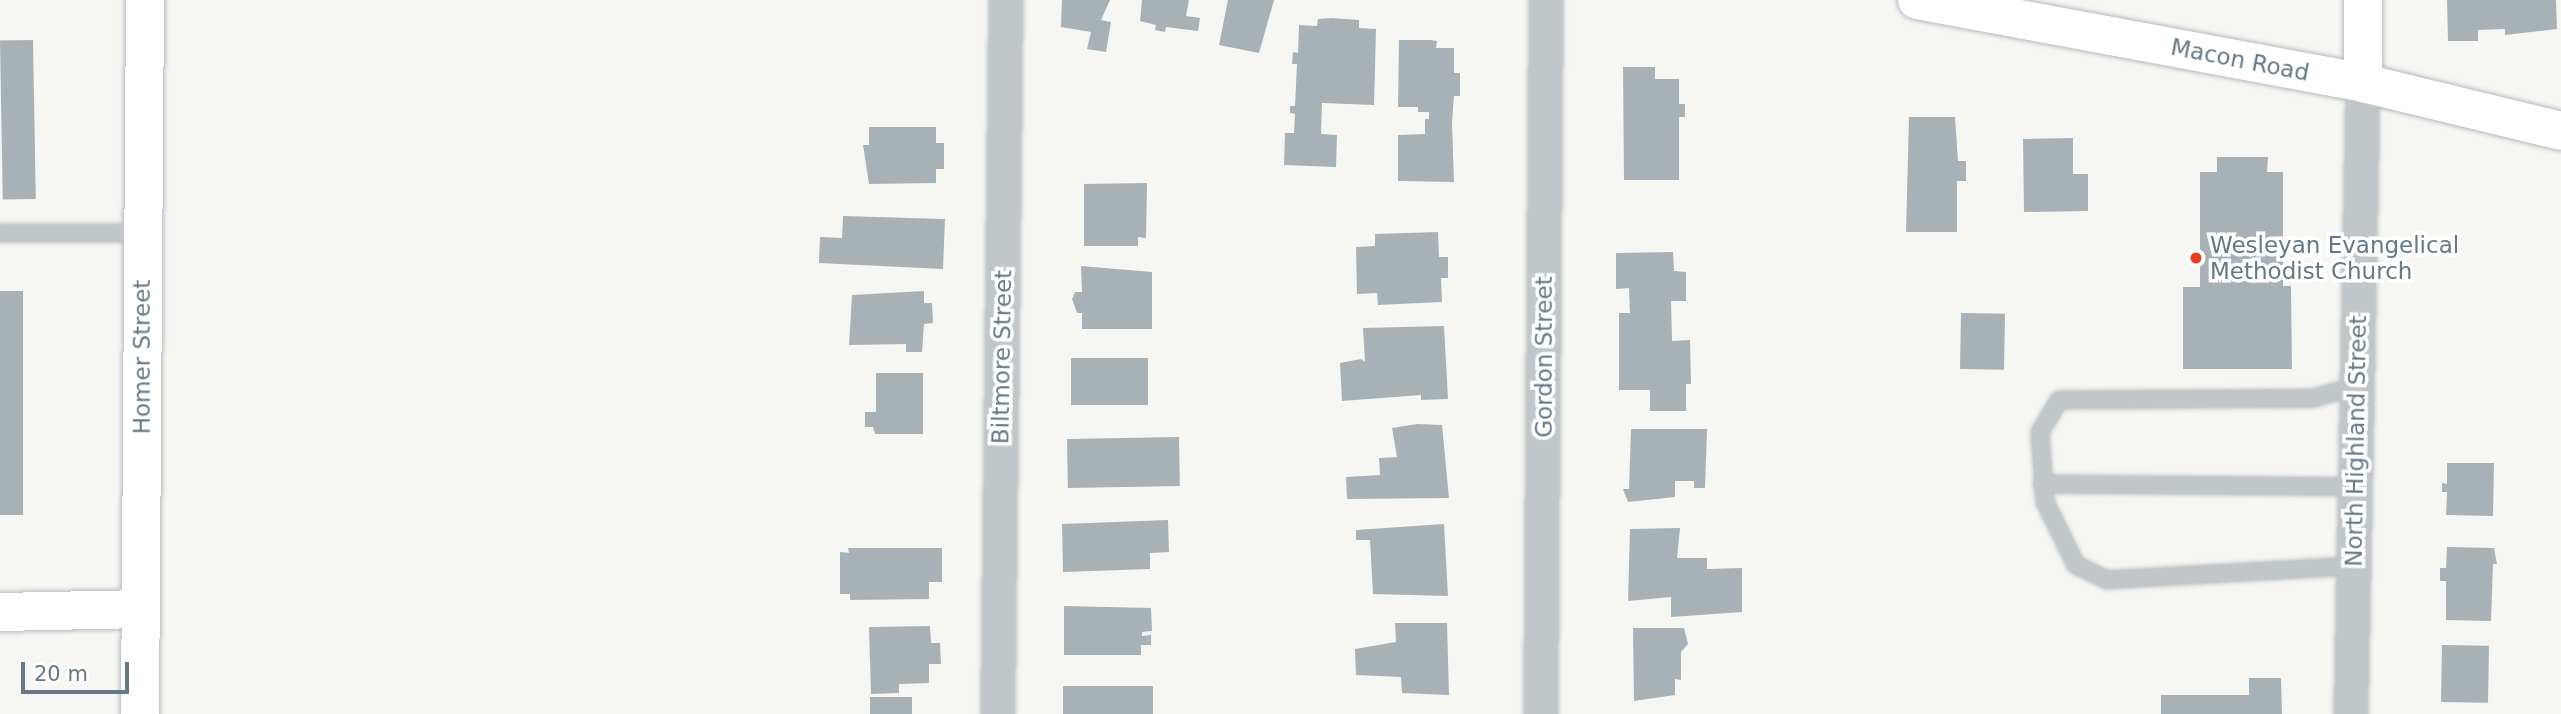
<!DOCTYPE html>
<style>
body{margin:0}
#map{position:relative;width:2561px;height:714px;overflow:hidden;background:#f6f6f3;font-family:"DejaVu Sans",sans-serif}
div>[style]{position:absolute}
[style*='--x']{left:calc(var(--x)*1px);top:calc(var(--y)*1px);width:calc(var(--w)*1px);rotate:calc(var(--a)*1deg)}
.building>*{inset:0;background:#a8b2b6;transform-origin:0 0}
.roads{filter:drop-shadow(0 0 2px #b4babe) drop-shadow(0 0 2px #b4babe)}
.lane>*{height:16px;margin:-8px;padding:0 8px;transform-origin:8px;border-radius:8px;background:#c1c7c9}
.street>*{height:32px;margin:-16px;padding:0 16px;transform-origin:16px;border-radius:16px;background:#c1c7c9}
.secondary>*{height:38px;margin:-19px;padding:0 19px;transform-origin:19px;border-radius:19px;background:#fff}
.dots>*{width:19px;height:19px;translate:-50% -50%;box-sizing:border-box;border:4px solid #fff;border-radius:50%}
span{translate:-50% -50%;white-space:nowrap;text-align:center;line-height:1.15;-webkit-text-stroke:7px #fff;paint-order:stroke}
.street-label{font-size:23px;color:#647985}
.poi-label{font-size:23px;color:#647985}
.left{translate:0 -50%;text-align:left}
.scale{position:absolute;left:21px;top:662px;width:108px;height:32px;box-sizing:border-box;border:4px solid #647985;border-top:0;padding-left:9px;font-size:21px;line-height:24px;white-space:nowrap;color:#647985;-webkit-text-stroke:5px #fff;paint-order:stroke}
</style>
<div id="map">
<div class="building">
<div style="clip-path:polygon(1062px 0,1110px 0,1101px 20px,1111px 22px,1106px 52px,1087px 49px,1091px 32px,1061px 27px)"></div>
<div style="clip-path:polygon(1142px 0,1189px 0,1186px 16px,1200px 18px,1198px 31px,1166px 27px,1165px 32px,1155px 30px,1156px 25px,1140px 21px)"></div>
<div style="clip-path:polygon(1228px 0,1274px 0,1259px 53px,1219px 45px)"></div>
<div style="clip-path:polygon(2447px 0,2556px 0,2557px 29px,2505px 35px,2505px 29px,2478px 30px,2478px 41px,2448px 41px)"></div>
<div style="clip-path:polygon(1332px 18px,1359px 20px,1359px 28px,1376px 29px,1374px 105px,1322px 103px,1321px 134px,1337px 135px,1336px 167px,1284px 165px,1285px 133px,1294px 133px,1295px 114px,1290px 113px,1290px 106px,1295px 106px,1297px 64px,1292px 64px,1293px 52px,1298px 53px,1299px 25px,1317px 26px,1318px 19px)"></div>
<div style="left:33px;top:40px;width:159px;height:33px;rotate:89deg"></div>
<div style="clip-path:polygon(1399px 40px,1430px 40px,1437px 41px,1436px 48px,1454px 48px,1454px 73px,1460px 73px,1460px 96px,1454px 96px,1452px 123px,1454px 182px,1398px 181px,1398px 135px,1425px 134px,1425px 119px,1429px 119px,1429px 112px,1418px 112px,1418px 107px,1398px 107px)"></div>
<div style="clip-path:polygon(1623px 67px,1655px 67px,1655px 79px,1679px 79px,1679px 104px,1685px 104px,1685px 117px,1679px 117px,1679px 180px,1624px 180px)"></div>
<div style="clip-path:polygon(1909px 117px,1955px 117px,1958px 161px,1966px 161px,1966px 181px,1957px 181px,1957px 232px,1906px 232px)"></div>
<div style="clip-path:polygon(869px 127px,936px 127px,936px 143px,944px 143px,944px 169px,936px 169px,936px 183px,869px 184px,863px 145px,869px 145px)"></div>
<div style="clip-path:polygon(2073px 138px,2073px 174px,2088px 174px,2088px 211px,2024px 212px,2023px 139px)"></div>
<div style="clip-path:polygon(2217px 157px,2268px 157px,2267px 172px,2283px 172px,2283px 286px,2291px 286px,2292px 369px,2183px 369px,2183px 287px,2200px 287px,2200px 172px,2217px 172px)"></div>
<div style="clip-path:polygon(1147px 183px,1146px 238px,1138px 237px,1138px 246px,1084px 246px,1084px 184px)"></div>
<div style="clip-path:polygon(843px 216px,945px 219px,943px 269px,819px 263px,820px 237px,842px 238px)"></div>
<div style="clip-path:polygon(1438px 232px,1439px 257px,1448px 257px,1448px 278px,1441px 278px,1442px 302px,1378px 305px,1377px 293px,1357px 294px,1356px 247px,1375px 246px,1375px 234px)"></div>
<div style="clip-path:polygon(1673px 252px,1674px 271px,1686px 272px,1686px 301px,1671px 301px,1672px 341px,1690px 340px,1691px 384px,1686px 384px,1686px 411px,1650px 411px,1650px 390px,1619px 390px,1619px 313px,1630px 313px,1629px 288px,1616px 289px,1616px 253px)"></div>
<div style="clip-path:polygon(1081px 266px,1152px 272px,1152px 329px,1082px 329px,1082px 313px,1077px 313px,1072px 299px,1075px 292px,1082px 292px)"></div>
<div style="left:0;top:291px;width:23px;height:224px"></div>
<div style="clip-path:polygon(924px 291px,924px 303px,932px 303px,933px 323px,924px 324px,922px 352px,906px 352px,906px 344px,849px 345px,852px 295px)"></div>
<div style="left:1961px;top:313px;width:44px;height:56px;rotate:1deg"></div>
<div style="clip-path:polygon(1444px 326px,1448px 399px,1421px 400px,1421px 395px,1342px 401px,1340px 363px,1361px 359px,1365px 362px,1363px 328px)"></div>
<div style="left:1071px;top:358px;width:77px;height:47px"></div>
<div style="clip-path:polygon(876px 373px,923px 373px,923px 434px,875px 434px,873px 427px,865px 427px,865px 412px,876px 412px)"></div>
<div style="clip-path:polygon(1417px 424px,1442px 425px,1449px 498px,1347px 499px,1346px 477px,1380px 475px,1379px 458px,1397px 457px,1392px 428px)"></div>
<div style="clip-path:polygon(1631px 429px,1707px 429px,1705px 488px,1694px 488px,1694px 481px,1675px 481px,1675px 497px,1628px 502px,1623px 489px,1629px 489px)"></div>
<div style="left:1179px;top:437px;width:49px;height:112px;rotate:89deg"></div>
<div style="clip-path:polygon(2447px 463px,2494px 463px,2493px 516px,2446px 515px,2447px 492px,2442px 492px,2442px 483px,2447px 484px)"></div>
<div style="clip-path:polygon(1168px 520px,1169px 552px,1150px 553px,1150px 569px,1063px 572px,1062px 524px)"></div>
<div style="clip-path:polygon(1444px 524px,1448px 596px,1373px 594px,1370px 540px,1356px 540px,1356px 530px)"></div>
<div style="clip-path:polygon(1680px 528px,1677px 558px,1707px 558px,1707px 569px,1742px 568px,1742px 612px,1671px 617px,1671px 597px,1628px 601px,1630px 529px)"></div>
<div style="clip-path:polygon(2447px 547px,2494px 548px,2497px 564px,2493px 564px,2491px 621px,2446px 620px,2446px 581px,2440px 581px,2440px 568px,2446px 568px)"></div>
<div style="clip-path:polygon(848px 548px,942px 548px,942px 582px,929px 582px,929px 599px,850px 600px,850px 594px,840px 594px,840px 552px,849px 553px)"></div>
<div style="clip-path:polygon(1064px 606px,1151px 608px,1152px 631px,1142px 632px,1142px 636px,1151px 635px,1151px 645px,1141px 645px,1141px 655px,1064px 655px)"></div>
<div style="clip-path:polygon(1395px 623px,1447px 623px,1449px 695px,1402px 693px,1401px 677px,1356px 675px,1355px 649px,1396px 642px)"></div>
<div style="clip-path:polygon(930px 626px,931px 643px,940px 643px,941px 664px,929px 664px,929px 683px,899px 684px,899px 693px,871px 694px,869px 627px)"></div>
<div style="clip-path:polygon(1633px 628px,1684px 628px,1688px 644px,1681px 652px,1681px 680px,1675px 679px,1675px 695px,1634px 701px)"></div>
<div style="left:2442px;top:645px;width:47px;height:57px;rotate:1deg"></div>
<div style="clip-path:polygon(2249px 678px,2281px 678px,2282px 714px,2161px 714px,2161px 695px,2249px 695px)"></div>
<div style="left:1063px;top:686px;width:90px;height:28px"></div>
<div style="left:912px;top:697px;width:17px;height:42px;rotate:90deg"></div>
</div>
<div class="roads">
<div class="lane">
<div style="--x:0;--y:233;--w:143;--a:0"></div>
<div style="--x:2042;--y:484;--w:313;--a:0.5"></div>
<div style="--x:2354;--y:566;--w:247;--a:176.8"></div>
<div style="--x:2107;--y:580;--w:34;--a:-154"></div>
<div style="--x:2076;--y:565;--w:70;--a:-116.2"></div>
<div style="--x:2045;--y:502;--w:70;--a:-94.1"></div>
<div style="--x:2040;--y:432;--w:37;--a:-59"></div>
<div style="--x:2059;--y:400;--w:255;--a:-0.4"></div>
<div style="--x:2314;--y:398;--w:45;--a:-15.6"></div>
</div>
<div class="street">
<div style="--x:998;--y:714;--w:714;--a:-89.36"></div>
<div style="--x:1541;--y:714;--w:714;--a:-89.6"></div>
<div style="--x:2351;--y:714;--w:631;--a:-88.91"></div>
</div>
<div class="secondary">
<div style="--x:1917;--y:0;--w:454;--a:10.5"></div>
<div style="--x:2363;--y:83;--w:204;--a:13.6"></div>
<div style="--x:2363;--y:83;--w:83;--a:-90"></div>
<div style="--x:0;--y:612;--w:141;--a:-1.2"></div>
<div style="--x:140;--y:714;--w:714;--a:-89.6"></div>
</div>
</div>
<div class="dots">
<div style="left:2196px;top:258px;background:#e93f20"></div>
</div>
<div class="street-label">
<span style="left:2240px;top:60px;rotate:11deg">Macon Road</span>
<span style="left:142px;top:357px;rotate:-90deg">Homer Street</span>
<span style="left:1002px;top:357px;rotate:-89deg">Biltmore Street</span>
<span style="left:1544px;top:357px;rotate:-90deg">Gordon Street</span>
<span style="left:2356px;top:441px;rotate:-89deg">North Highland Street</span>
</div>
<div class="poi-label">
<span class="left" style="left:2210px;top:258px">Wesleyan Evangelical<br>Methodist Church</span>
</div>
<div class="scale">20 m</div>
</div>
